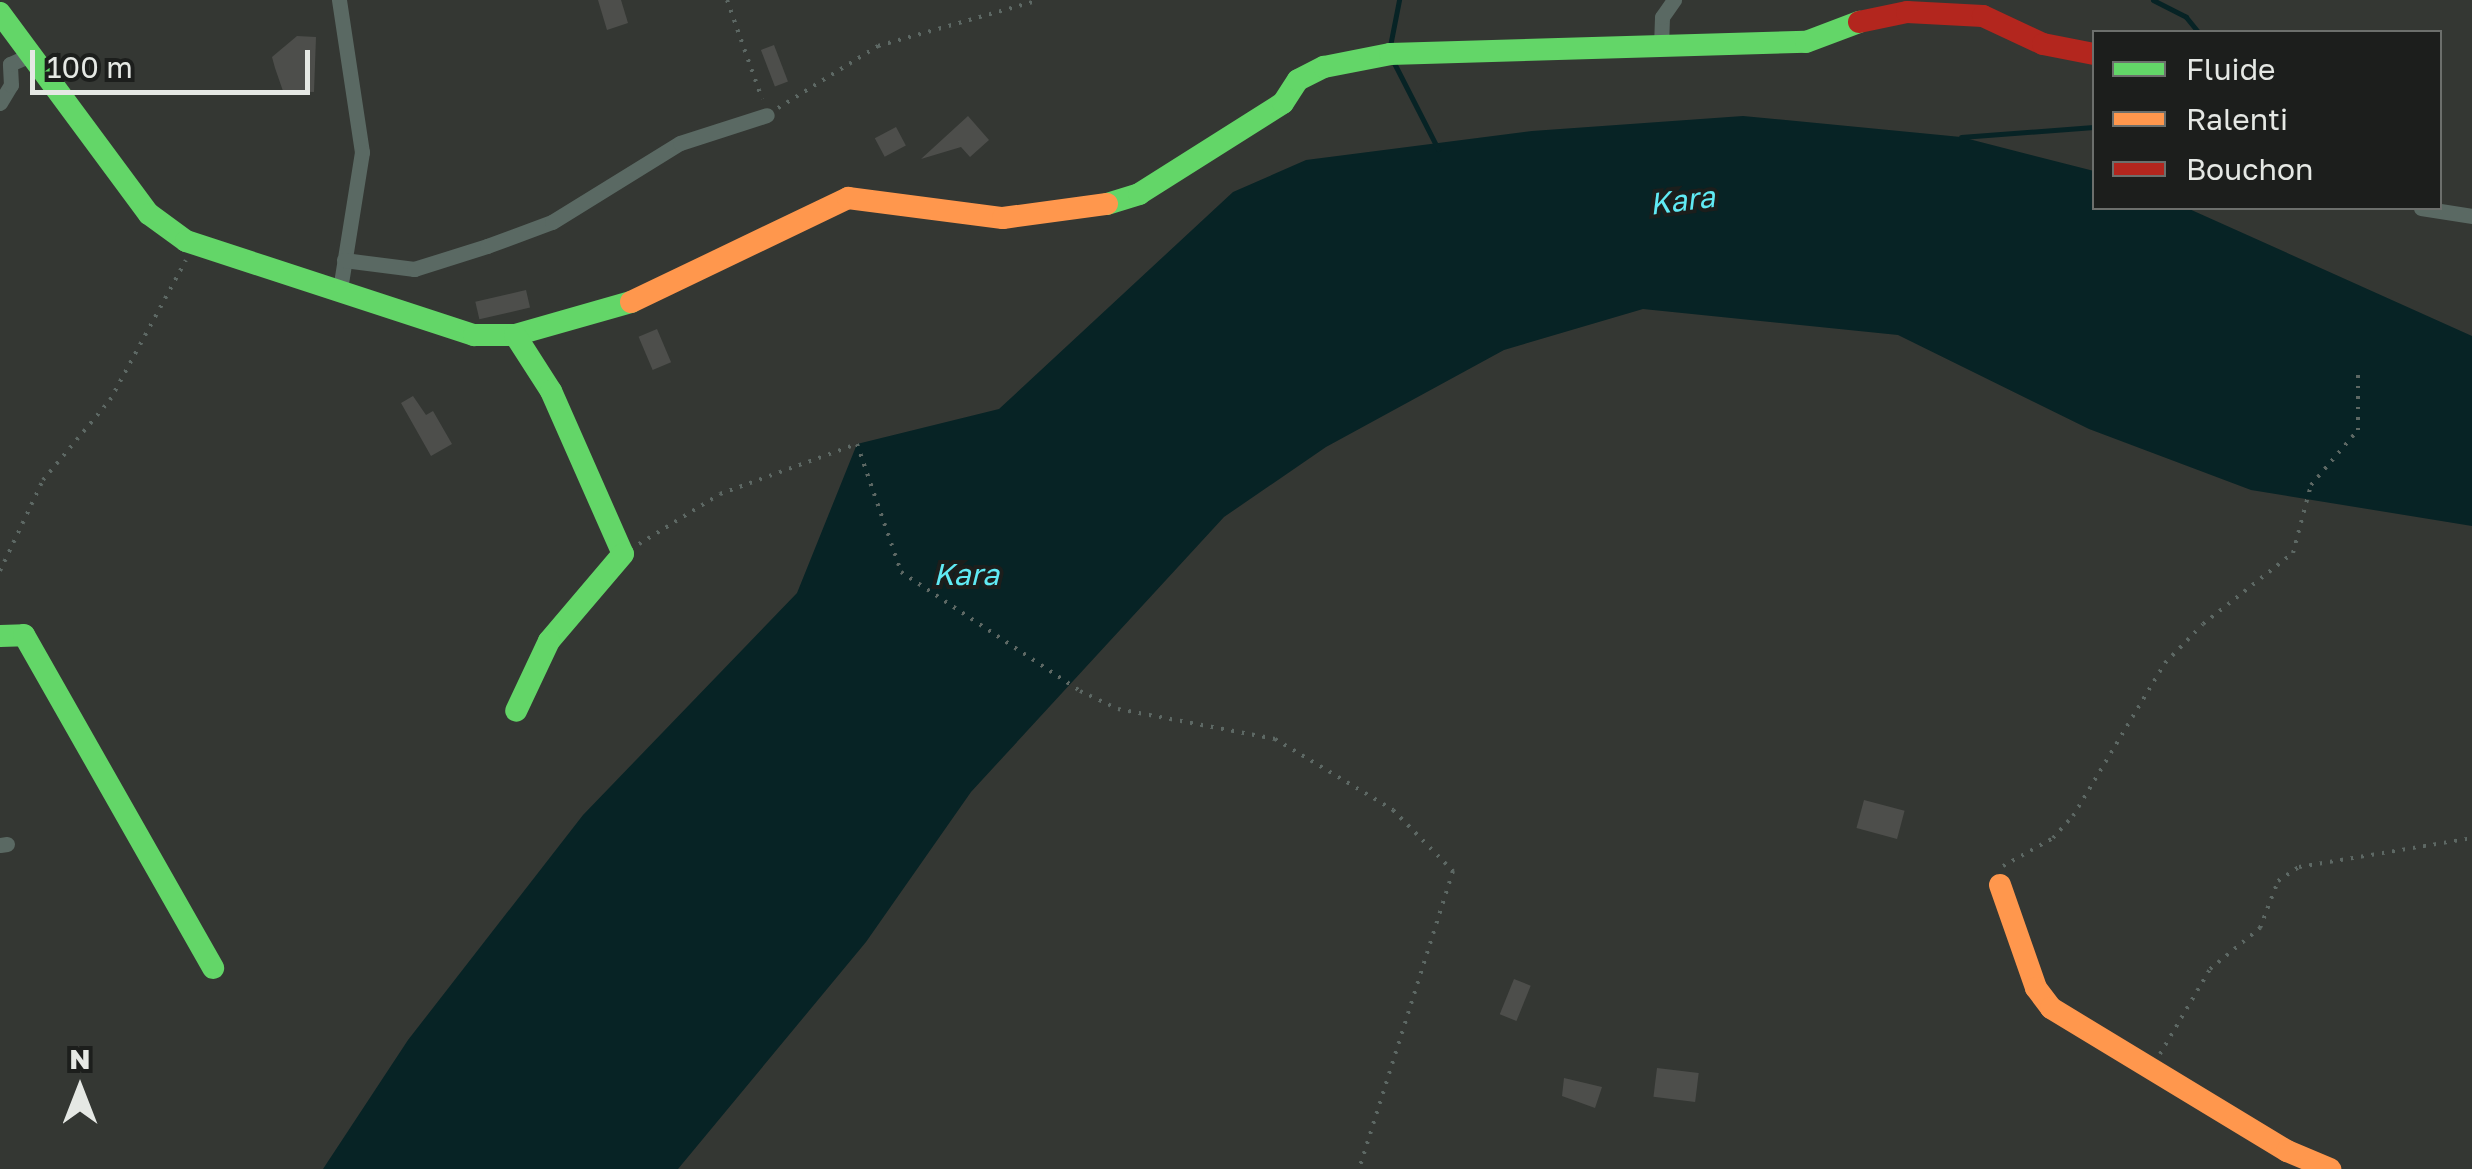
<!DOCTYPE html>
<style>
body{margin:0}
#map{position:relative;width:2472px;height:1169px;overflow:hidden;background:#343733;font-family:"Golos Text",sans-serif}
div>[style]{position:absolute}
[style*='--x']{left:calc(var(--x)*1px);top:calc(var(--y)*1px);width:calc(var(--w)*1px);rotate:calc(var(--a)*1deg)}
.water>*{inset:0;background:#072325}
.stream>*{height:5px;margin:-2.5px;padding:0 2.5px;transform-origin:2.5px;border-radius:2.5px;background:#072325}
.building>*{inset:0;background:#4d4e4b;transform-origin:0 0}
.path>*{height:4px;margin-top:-2px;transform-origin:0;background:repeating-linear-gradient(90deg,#5d6864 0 2.5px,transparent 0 10.5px)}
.street>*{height:15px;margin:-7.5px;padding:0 7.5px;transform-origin:7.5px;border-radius:7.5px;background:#5a6963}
.fast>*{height:22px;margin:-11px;padding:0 11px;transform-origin:11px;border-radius:11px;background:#63d668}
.slow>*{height:22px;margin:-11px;padding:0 11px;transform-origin:11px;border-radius:11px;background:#ff974d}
.jam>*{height:22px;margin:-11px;padding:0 11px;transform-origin:11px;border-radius:11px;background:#b3261e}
span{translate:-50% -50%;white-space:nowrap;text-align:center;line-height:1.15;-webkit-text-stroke:8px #1c1e1c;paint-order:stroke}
.water-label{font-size:30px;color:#60eaf4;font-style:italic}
.legend{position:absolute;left:2092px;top:30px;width:350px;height:180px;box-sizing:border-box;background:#1c1e1c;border:2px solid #6c6f6c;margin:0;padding:12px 18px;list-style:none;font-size:30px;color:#e5e8e4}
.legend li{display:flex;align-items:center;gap:20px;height:50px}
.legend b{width:50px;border:2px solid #6c6f6c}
.north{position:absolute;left:30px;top:1039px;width:100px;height:100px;-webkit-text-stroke:8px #1c1e1c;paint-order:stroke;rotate:0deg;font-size:28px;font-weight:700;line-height:40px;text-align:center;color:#e5e8e4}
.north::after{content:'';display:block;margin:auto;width:35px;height:45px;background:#e5e8e4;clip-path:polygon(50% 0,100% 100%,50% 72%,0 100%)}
.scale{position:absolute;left:30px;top:50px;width:280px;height:45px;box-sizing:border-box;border:5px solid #e5e8e4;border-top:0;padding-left:12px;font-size:30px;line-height:35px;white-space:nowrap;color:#e5e8e4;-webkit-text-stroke:8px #1c1e1c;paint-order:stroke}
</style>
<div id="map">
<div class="water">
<div style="clip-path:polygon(1743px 116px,1961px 137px,2094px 171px,2094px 208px,2187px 208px,2472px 336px,2472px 526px,2251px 490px,2089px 429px,1898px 335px,1643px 309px,1504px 350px,1326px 447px,1224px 517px,971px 792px,866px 942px,678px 1169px,323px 1169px,408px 1040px,583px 815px,797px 593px,857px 444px,999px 409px,1233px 192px,1306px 160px,1532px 131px)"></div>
</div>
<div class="stream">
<div style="--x:2153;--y:0;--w:37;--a:27"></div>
<div style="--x:2186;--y:17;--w:19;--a:51"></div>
<div style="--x:1390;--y:46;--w:47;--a:-78.9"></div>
<div style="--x:1393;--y:61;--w:99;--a:62.9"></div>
<div style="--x:1961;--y:137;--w:133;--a:-4.3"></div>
</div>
<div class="building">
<div style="clip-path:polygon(598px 0,621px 0,628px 23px,607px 30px)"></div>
<div style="clip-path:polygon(297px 36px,316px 37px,314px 92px,283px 91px,275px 68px,272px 57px)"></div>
<div style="left:774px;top:45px;width:39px;height:14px;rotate:69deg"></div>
<div style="clip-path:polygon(968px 116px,989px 140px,970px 157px,961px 147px,921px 159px)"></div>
<div style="left:896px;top:127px;width:21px;height:24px;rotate:62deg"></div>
<div style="left:526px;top:290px;width:18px;height:52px;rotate:77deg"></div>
<div style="left:657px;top:329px;width:36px;height:20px;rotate:67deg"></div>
<div style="clip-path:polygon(413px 396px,426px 415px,433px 411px,452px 444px,431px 456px,401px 403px)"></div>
<div style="left:1864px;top:800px;width:42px;height:29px;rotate:15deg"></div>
<div style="left:1514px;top:979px;width:18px;height:38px;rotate:22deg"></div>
<div style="left:1657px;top:1068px;width:42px;height:29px;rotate:7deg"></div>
<div style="clip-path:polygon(1564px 1078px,1602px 1087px,1595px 1108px,1562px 1096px)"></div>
</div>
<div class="path">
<div style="--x:727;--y:0;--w:105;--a:70.5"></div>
<div style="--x:778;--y:108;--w:118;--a:-31.8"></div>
<div style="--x:878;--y:46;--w:167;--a:-15.9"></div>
<div style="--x:639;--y:544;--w:95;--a:-31.7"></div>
<div style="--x:720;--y:494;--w:146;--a:-20.1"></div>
<div style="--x:857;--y:444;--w:135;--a:71"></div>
<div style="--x:901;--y:572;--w:215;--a:33.6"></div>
<div style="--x:1080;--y:691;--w:42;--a:25.3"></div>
<div style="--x:1118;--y:709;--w:160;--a:10.8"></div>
<div style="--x:1275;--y:739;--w:138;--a:31"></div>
<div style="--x:1393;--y:810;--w:86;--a:45.5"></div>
<div style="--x:1453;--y:871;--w:312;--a:107.5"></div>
<div style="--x:0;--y:571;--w:101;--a:-64.7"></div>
<div style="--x:43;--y:480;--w:104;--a:-50.1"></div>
<div style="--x:110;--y:400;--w:159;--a:-61.5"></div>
<div style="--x:2003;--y:866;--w:57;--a:-29.2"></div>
<div style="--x:2053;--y:838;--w:30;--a:-48"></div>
<div style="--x:2073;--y:816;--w:179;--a:-59"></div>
<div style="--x:2165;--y:663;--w:54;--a:-45.7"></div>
<div style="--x:2203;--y:624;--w:115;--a:-38.3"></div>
<div style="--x:2293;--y:553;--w:70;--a:-75.2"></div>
<div style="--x:2311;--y:485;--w:72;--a:-49.5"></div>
<div style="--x:2358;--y:430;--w:56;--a:-90"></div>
<div style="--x:2160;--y:1054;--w:99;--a:-59.5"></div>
<div style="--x:2210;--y:969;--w:65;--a:-39.4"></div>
<div style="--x:2260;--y:928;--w:50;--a:-69"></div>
<div style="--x:2278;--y:881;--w:25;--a:-34"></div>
<div style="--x:2299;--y:867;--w:175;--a:-9.5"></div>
</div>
<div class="street">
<div style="--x:339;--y:0;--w:154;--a:81.4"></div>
<div style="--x:362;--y:152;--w:139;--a:99.1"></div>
<div style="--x:1661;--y:46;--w:29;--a:-88"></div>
<div style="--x:1662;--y:17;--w:21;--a:-55"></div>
<div style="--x:0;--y:103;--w:21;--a:-59"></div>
<div style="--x:11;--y:85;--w:21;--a:-93"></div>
<div style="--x:10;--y:64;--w:22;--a:-24"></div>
<div style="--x:2421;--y:208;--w:52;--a:8.9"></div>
<div style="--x:344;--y:260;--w:71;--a:7.3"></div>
<div style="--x:414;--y:269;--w:77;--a:-17.5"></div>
<div style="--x:487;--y:246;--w:69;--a:-20.3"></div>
<div style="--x:552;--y:222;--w:150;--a:-31.7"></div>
<div style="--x:680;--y:143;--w:91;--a:-17.8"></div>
<div style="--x:0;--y:845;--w:7;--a:-8"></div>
</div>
<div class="fast">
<div style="--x:0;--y:13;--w:250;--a:53.5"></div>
<div style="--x:149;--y:214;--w:46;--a:36.1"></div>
<div style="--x:186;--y:241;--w:303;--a:18.1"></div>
<div style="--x:474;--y:335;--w:41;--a:0"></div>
<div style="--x:515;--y:335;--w:121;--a:-15.9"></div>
<div style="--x:1107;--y:204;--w:34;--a:-17"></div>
<div style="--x:1139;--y:194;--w:170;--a:-32.3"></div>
<div style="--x:1283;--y:103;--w:27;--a:-57"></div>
<div style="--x:1298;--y:80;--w:29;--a:-27"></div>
<div style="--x:1324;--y:67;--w:67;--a:-11.1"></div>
<div style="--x:1390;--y:54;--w:416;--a:-1.7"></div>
<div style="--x:1806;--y:42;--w:57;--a:-20.7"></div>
<div style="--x:515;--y:335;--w:67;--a:57.3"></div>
<div style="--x:551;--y:391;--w:178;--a:66.2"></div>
<div style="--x:623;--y:554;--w:114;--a:130.4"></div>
<div style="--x:549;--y:641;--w:77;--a:115.2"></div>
<div style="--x:0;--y:636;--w:24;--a:-2"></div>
<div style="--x:24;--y:635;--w:383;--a:60.4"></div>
</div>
<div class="slow">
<div style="--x:631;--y:302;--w:241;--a:-25.6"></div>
<div style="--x:848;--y:198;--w:156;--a:7.4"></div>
<div style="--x:1003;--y:218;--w:105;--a:-7.7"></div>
<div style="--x:2000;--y:885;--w:109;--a:70.7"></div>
<div style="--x:2036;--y:988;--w:25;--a:53"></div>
<div style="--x:2051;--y:1008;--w:276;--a:31.2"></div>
<div style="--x:2287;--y:1151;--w:47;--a:22.7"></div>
</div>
<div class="jam">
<div style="--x:1859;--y:22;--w:49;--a:-11.8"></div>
<div style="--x:1907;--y:12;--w:76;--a:3"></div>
<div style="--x:1983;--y:16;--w:66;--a:25"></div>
<div style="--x:2043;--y:44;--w:52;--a:11.1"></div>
</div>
<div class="water-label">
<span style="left:1682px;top:200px;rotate:-7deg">Kara</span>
<span style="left:966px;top:574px">Kara</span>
</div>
<ul class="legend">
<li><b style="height:12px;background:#63d668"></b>Fluide</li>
<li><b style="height:12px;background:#ff974d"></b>Ralenti</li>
<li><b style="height:12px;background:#b3261e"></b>Bouchon</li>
</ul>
<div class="north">N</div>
<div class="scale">100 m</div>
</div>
